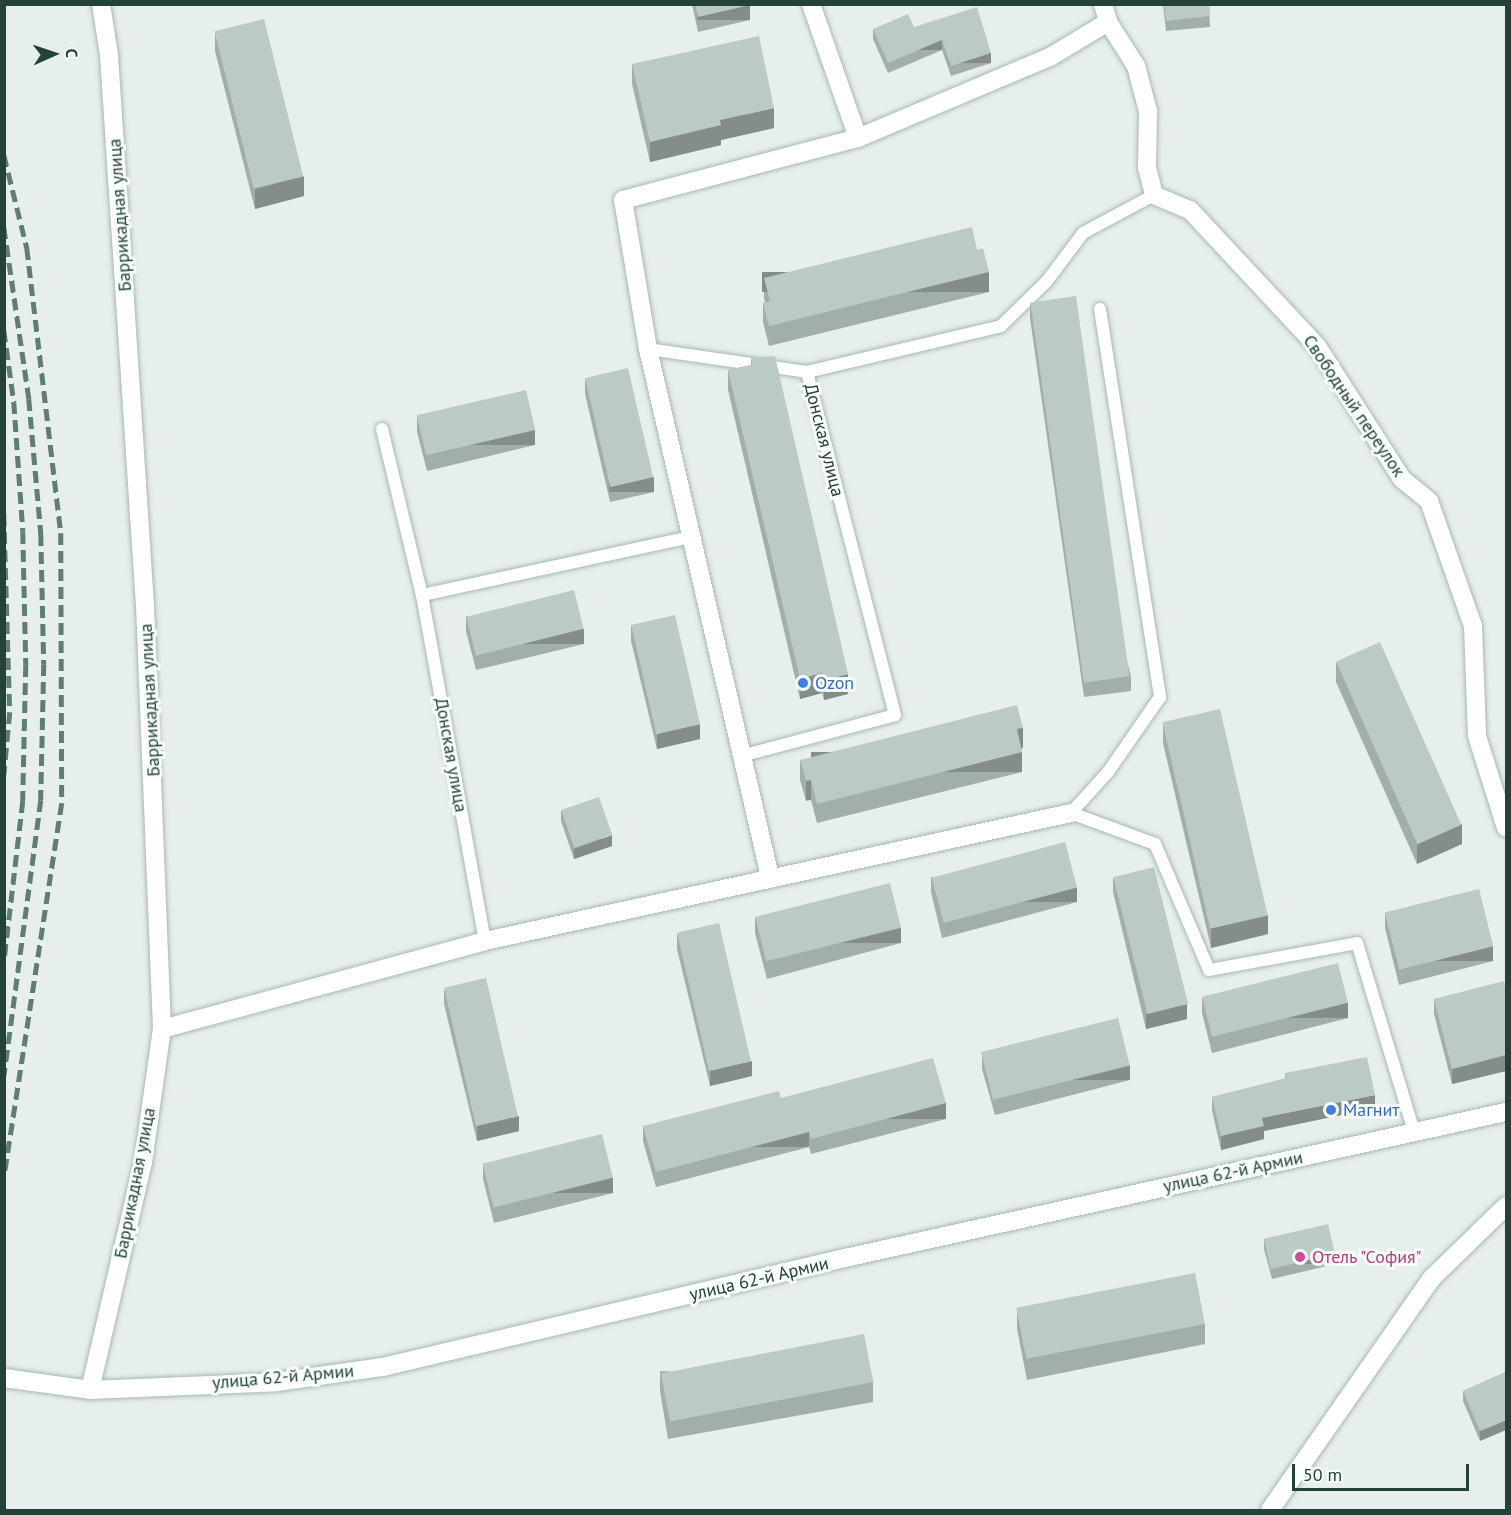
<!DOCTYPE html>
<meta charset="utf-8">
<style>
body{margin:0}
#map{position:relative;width:1511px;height:1515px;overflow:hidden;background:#e6efeb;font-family:"PT Sans",sans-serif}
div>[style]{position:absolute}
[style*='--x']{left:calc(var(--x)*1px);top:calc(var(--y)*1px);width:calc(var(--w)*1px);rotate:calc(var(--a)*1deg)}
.roads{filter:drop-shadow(0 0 2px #a8b8b2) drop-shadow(0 0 2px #a8b8b2)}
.service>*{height:12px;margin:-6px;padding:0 6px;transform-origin:6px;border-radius:6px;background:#fff}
.minor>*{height:18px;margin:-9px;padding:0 9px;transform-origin:9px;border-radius:9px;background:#fff}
.tertiary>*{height:18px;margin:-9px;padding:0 9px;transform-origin:9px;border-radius:9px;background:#fff}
.rail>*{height:4.5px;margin-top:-2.25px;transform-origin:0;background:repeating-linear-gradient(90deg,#5f7d75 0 12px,transparent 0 18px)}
.wall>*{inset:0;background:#a1aea9}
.shaded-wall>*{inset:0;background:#838d89;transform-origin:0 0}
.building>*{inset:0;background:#bbcac4;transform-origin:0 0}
.dots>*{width:16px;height:16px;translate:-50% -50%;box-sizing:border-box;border:3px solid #f7fbf9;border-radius:50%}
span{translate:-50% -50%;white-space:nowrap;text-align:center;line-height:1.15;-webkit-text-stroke:6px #f7fbf9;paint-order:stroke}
.street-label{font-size:18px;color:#24423a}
.shop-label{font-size:18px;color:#366cbe}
.left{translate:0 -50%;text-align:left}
.hotel-label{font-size:18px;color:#b23c85}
.frame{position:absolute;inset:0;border:6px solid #24423a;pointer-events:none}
.north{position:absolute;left:24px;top:24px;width:60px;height:60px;-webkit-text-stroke:4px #f7fbf9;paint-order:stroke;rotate:87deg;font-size:16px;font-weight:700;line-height:24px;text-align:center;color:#24423a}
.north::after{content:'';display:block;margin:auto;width:21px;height:27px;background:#24423a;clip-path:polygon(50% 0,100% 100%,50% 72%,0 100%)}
.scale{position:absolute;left:1292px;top:1464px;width:177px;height:27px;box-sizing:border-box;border:3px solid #24423a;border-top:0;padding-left:8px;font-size:18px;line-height:21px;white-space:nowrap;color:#24423a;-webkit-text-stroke:4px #f7fbf9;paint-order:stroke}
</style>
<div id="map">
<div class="roads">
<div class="service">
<div style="--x:1100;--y:309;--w:393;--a:81.2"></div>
<div style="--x:1160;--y:697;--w:91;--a:124.7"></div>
<div style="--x:1108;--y:772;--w:55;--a:132.1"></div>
<div style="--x:1071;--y:813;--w:90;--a:20.3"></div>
<div style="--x:1155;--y:844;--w:137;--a:66.8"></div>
<div style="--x:1209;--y:970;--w:150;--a:-10.3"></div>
<div style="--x:1357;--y:943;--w:197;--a:73.2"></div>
<div style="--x:648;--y:349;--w:161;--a:8.2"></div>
<div style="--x:382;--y:429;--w:171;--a:76.5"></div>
<div style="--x:422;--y:595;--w:352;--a:79.7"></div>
<div style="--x:422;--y:595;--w:274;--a:-12.2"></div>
<div style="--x:745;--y:755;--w:155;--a:-14.9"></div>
<div style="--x:895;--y:715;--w:354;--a:-104.4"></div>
<div style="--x:807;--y:372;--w:199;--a:-13.3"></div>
<div style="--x:1001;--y:326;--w:64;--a:-44.4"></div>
<div style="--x:1047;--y:281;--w:60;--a:-53.1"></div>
<div style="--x:1083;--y:233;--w:81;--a:-28.2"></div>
</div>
<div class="minor">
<div style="--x:811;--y:4;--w:142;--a:70.7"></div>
<div style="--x:1103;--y:4;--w:19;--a:74"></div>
<div style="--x:1108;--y:22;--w:52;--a:57.5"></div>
<div style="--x:1136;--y:66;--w:47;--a:75.1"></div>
<div style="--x:1148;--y:111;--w:57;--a:91"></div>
<div style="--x:1147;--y:168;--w:28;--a:75"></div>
<div style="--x:1154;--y:195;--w:39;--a:23"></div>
<div style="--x:1190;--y:210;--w:186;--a:47"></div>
<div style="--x:1317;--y:346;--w:158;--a:57.4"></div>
<div style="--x:1402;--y:479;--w:35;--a:39"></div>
<div style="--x:1429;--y:501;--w:133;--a:70.6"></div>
<div style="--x:1473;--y:626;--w:110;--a:87.9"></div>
<div style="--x:1477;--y:736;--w:96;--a:72.5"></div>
<div style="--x:770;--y:877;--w:542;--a:-103.01"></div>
<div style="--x:648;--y:349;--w:151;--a:-99.5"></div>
<div style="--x:623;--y:200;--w:243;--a:-14.8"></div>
<div style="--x:858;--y:138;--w:208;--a:-22.9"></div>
<div style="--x:1050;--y:57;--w:68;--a:-31.1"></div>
<div style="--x:162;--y:1029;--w:335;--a:-15.2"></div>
<div style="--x:485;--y:941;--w:600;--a:-12.32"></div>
<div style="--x:90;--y:1390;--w:234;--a:-76.9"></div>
<div style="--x:143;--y:1162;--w:134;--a:-81.9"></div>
<div style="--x:162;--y:1029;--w:423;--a:-92.3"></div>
<div style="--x:145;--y:606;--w:552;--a:-93.74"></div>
<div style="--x:109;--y:55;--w:52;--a:-98.9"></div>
<div style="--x:1270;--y:1510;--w:283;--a:-55.1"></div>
<div style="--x:1432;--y:1278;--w:103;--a:-44.2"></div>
</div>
<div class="tertiary">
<div style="--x:4;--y:1378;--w:87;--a:7.9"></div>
<div style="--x:90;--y:1390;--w:187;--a:-2.4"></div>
<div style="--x:277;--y:1382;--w:107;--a:-8.1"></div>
<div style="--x:383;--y:1367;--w:475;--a:-13.3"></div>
<div style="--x:845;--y:1258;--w:677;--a:-12.46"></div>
</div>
</div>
<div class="rail">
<div style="--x:4;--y:155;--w:96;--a:76.1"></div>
<div style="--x:27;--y:248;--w:287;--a:83.2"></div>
<div style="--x:61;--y:533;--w:270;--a:89.8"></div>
<div style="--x:62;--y:803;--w:377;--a:98.8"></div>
<div style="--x:4;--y:227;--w:174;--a:81.7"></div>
<div style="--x:29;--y:399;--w:136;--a:84.9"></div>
<div style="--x:41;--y:534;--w:130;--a:88.7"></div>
<div style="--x:44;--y:664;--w:136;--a:91.3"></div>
<div style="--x:41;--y:800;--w:278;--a:97.6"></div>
<div style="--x:4;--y:330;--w:73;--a:82.1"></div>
<div style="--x:14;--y:402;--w:130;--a:86"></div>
<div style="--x:23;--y:532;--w:133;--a:88.7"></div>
<div style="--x:26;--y:665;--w:136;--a:91.3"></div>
<div style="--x:23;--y:801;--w:162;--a:96.7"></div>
<div style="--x:4;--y:514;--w:198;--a:88.3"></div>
<div style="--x:10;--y:712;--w:63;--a:95.4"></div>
</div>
<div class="wall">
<div style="clip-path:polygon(692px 4px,750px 5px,750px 20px,698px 32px)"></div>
<div style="clip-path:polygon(1163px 4px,1209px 4px,1210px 27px,1166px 31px)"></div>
<div style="clip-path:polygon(914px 27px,991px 63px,951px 76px,942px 50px,888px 73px,873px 39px,873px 29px)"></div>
<div style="clip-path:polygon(215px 32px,304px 196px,255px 209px,215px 51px)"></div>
<div style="clip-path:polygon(632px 64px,774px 128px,721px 140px,721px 145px,650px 162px,632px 84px)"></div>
<div style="clip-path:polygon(764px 278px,989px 292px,769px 346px,763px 322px,763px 303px,765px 302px,764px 298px)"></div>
<div style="clip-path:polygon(1030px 302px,1131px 676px,1131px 691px,1084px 697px,1030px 318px)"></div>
<div style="clip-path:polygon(751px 358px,848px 694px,824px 700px,822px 693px,800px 699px,728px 390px,728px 370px,751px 365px)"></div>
<div style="clip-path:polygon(585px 379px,654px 492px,610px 502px,585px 394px)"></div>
<div style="clip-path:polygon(417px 416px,535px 445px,427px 471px,417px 432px)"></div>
<div style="clip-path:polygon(466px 616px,584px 644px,476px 670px,466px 631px)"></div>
<div style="clip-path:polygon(631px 625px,700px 739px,657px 749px,631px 641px)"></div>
<div style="clip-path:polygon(1336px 662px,1462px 844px,1417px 864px,1336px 682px)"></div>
<div style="clip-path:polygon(1163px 723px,1268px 934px,1211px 948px,1163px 743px)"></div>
<div style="clip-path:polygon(1021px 748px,1022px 772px,817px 823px,811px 800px,806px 801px,800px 780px,800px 760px,1023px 748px)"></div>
<div style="clip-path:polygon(561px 810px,612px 846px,574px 859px,561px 821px)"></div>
<div style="clip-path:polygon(931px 877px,1077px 902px,942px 938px,931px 892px)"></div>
<div style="clip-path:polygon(1113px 877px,1187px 1019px,1146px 1029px,1113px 892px)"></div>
<div style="clip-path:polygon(1385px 913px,1493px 961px,1399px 985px,1385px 928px)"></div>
<div style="clip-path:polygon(755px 918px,901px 943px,767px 979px,755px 933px)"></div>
<div style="clip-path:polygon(677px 933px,752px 1076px,710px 1086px,677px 949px)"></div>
<div style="clip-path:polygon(444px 989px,519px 1131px,477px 1141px,444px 1004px)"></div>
<div style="clip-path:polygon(1506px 992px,1506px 1071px,1452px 1084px,1434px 1014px,1434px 999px)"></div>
<div style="clip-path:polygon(1202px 998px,1348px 1018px,1212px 1053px,1202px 1013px)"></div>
<div style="clip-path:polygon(982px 1054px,1130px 1080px,995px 1115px,982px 1069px)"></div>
<div style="clip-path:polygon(1285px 1073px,1375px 1108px,1264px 1131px,1264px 1139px,1221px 1150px,1212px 1110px,1212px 1097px,1285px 1079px)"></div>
<div style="clip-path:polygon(781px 1098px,946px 1119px,811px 1154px,809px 1147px,656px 1187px,643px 1141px,643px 1126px)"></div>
<div style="clip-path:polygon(483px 1164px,613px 1193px,494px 1223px,483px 1179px)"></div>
<div style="clip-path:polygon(1264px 1239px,1335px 1264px,1272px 1279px,1264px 1249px)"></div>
<div style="clip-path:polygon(1017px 1309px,1205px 1324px,1205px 1344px,1027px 1380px,1017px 1329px)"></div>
<div style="clip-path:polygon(660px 1371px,873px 1382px,873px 1402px,668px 1439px,660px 1391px)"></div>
<div style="clip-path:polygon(1506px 1372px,1480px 1441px,1463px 1401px,1463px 1391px)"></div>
</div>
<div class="shaded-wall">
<div style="left:750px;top:5px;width:15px;height:53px;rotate:90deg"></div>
<div style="left:942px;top:40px;width:10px;height:59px;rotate:90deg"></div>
<div style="left:991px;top:53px;width:10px;height:42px;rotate:90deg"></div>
<div style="clip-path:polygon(774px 108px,774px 128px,721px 140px,721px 145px,650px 162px,650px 142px,720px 120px)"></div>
<div style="clip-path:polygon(304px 176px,304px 196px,255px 209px,255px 189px)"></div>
<div style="left:989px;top:272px;width:20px;height:227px;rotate:90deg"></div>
<div style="left:535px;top:430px;width:15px;height:111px;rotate:90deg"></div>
<div style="left:654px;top:477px;width:15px;height:45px;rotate:90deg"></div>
<div style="left:584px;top:629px;width:15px;height:111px;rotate:90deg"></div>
<div style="clip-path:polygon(822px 673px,822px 693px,800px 699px,800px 679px)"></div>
<div style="clip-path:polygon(848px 674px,848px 694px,824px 700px,824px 680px)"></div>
<div style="clip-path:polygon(700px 724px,700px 739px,657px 749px,657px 734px)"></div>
<div style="left:1023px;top:728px;width:20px;height:6px;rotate:90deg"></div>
<div style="left:1022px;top:752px;width:20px;height:211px;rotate:90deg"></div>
<div style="left:811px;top:780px;width:20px;height:5px;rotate:90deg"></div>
<div style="clip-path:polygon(1462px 824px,1462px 844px,1417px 864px,1417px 844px)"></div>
<div style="clip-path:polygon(612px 835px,612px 846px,574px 859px,574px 849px)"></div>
<div style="left:1077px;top:887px;width:15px;height:139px;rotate:90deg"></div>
<div style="clip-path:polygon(1268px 915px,1268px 934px,1211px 948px,1211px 928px)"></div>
<div style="left:901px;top:928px;width:15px;height:139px;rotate:90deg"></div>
<div style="left:1493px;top:946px;width:15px;height:97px;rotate:90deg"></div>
<div style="left:1348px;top:1003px;width:15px;height:140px;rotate:90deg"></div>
<div style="clip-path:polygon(1187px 1004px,1187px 1019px,1146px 1029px,1146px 1014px)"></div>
<div style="clip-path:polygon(1506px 1055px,1506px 1071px,1452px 1084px,1452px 1069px)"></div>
<div style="clip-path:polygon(752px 1061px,752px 1076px,710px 1086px,710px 1071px)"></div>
<div style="left:1130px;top:1065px;width:15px;height:139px;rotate:90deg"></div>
<div style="clip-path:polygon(1375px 1095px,1375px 1108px,1264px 1131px,1264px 1139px,1221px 1150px,1221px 1136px,1262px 1118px)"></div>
<div style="left:946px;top:1103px;width:16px;height:140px;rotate:90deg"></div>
<div style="clip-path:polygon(519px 1116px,519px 1131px,477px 1141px,477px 1126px)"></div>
<div style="left:809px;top:1132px;width:15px;height:158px;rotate:90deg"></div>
<div style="left:613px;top:1178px;width:15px;height:123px;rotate:90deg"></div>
<div style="left:1335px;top:1254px;width:10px;height:65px;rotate:90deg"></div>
<div style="clip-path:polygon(1506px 1420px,1506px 1430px,1480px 1441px,1480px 1431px)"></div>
</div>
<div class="building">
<div style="clip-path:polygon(695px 4px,750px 4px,750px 5px,698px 17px)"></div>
<div style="clip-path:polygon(1164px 4px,1209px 4px,1210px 16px,1166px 21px)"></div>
<div style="clip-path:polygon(977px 7px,991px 53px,951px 66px,942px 40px,888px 63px,873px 29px,908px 14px,914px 27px)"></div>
<div style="left:264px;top:19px;width:162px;height:51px;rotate:76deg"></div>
<div style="clip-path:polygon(759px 36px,774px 108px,720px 120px,721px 125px,650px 142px,632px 64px)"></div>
<div style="clip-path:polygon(972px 227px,977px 250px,983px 248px,989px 272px,769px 326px,763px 303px,770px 301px,764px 278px)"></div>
<div style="left:1076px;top:296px;width:384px;height:46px;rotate:82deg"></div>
<div style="clip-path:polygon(775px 356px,848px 674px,824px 680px,822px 673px,800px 679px,728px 370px,752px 365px,751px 358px)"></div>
<div style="left:628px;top:368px;width:112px;height:44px;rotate:77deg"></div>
<div style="left:526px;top:390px;width:41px;height:112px;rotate:77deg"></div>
<div style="left:574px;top:590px;width:40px;height:111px;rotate:76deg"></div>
<div style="left:675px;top:615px;width:112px;height:45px;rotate:77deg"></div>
<div style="left:1380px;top:642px;width:200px;height:48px;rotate:66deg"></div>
<div style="clip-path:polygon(1017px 705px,1023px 728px,1017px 729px,1022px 752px,817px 804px,811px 780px,806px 781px,800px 760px)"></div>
<div style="left:1220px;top:709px;width:212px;height:59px;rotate:77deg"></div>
<div style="left:599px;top:797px;width:40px;height:40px;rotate:71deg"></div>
<div style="left:1065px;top:842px;width:47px;height:138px;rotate:75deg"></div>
<div style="left:1154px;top:867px;width:141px;height:42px;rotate:76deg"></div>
<div style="left:890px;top:883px;width:46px;height:139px;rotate:76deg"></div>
<div style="left:1479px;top:889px;width:59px;height:97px;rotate:76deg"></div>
<div style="left:719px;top:923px;width:142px;height:43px;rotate:77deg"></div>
<div style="left:1338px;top:963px;width:41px;height:140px;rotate:76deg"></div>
<div style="left:486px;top:978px;width:142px;height:43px;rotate:77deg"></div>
<div style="clip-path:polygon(1504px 981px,1506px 992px,1506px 1055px,1452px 1069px,1434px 999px)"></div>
<div style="left:1118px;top:1018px;width:49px;height:141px;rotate:76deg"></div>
<div style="clip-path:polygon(1367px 1057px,1375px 1095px,1262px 1118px,1264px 1126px,1221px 1136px,1212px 1097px,1286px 1078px,1285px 1073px)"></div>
<div style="clip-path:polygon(933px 1058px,946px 1103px,811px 1139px,809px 1132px,656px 1172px,643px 1126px,779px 1091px,781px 1098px)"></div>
<div style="left:602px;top:1134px;width:45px;height:123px;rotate:76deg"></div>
<div style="left:1328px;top:1224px;width:31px;height:66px;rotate:77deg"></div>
<div style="left:1195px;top:1273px;width:52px;height:182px;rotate:79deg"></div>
<div style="left:864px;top:1334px;width:49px;height:207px;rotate:79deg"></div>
<div style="clip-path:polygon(1506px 1372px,1506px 1420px,1480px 1431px,1463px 1391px)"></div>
</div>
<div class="dots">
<div style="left:803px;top:683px;background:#3f7fe0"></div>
<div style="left:1331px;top:1110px;background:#3f7fe0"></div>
<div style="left:1300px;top:1257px;background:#d1479c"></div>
</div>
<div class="street-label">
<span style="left:120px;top:215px;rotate:-94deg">Баррикадная улица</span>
<span style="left:1354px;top:406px;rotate:56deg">Свободный переулок</span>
<span style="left:824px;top:440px;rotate:76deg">Донская улица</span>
<span style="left:150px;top:700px;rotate:-93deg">Баррикадная улица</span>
<span style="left:451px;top:755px;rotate:80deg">Донская улица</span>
<span style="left:1233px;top:1172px;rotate:-12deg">улица 62-й Армии</span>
<span style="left:135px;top:1183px;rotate:-79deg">Баррикадная улица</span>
<span style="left:759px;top:1279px;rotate:-13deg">улица 62-й Армии</span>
<span style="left:283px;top:1377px;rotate:-5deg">улица 62-й Армии</span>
</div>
<div class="shop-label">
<span class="left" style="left:815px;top:683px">Ozon</span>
<span class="left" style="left:1343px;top:1110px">Магнит</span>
</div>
<div class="hotel-label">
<span class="left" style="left:1312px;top:1257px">Отель "София"</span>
</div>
<div class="frame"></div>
<div class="north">С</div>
<div class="scale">50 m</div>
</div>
